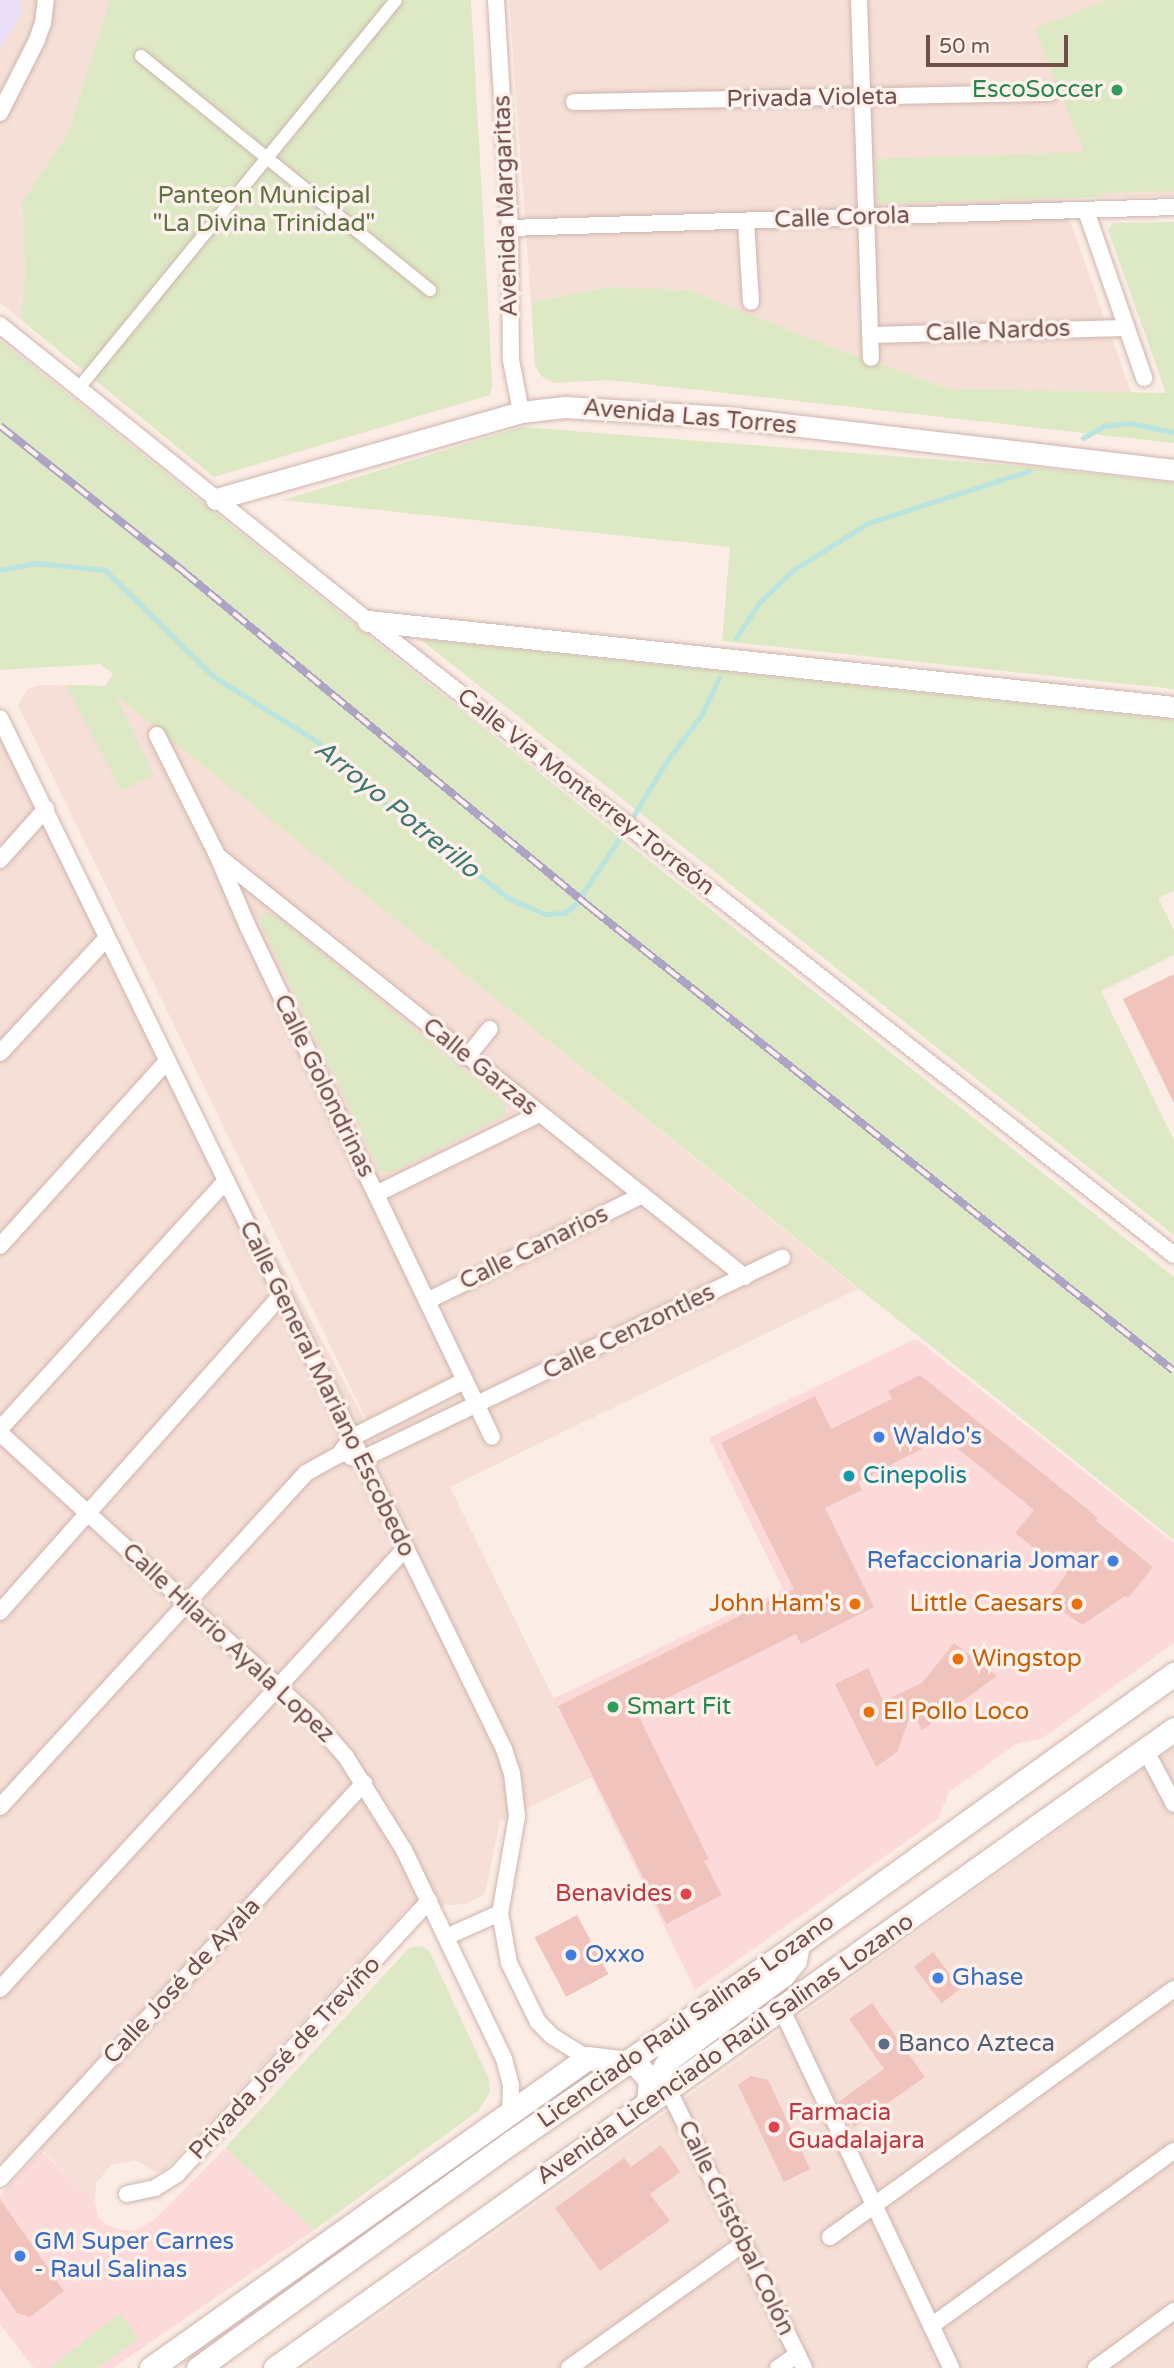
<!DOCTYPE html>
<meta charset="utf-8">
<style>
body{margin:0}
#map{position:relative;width:1174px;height:2368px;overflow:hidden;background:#fbede5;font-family:"Varela Round",sans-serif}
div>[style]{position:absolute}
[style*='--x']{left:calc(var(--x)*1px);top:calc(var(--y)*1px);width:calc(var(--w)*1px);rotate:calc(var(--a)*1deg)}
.residential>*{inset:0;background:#f5dfd6}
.commercial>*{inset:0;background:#fbdad9}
.education>*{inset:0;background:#eae1f8}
.green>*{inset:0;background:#dce9c4}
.stream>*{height:5px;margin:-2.5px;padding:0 2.5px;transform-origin:2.5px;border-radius:2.5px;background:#bae4df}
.building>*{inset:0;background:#f0c4bd;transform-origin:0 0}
.roads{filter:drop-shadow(0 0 2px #cfb4ae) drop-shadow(0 0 2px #cfb4ae)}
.pedestrian>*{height:12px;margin:-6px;padding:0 6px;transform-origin:6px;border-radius:6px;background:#fff}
.minor>*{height:16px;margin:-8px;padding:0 8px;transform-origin:8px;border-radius:8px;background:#fff}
.tertiary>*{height:21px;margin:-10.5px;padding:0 10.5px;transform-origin:10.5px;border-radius:10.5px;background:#fff}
.secondary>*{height:23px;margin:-11.5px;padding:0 11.5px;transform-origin:11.5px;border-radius:11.5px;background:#fff}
.rail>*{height:8px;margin-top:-4px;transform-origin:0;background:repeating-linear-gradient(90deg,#fef1eb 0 16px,#ada4c5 0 32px);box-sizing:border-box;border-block:2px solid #ada4c5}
.dots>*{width:19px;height:19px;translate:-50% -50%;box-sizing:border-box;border:4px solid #fef1eb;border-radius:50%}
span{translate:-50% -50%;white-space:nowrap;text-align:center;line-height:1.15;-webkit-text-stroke:7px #fef1eb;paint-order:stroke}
.leisure-label{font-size:24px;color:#27864d}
.right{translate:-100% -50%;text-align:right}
.left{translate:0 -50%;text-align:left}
.street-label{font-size:24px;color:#734f4b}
.park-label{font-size:24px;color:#5d7341}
.shop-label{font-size:24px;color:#366cbe}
.culture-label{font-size:24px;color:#0d838f}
.food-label{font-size:24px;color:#c56008}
.health-label{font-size:24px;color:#be3a42}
.service-label{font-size:24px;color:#4e5e75}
.water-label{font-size:26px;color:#3f7872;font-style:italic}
.scale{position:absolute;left:926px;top:35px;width:142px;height:32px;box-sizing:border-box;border:4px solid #734f4b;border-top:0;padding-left:9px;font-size:21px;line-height:24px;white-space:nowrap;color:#734f4b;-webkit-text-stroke:5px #fef1eb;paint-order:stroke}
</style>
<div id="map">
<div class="residential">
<div style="clip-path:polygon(0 0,110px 0,68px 133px,22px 202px,25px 272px,21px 320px,0 302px)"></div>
<div style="clip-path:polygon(509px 0,1174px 0,1174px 196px,1062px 198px,1131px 393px,951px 389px,850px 354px,609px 287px,531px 302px)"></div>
<div style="clip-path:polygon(41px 685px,105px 686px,858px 1289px,450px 1487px,592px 1777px,500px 1821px,485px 1894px,466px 1904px,409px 1907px,164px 2171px,155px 2172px,135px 2160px,111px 2165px,96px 2183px,95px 2201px,27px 2136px,0 2164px,0 736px,389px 1466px,18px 705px,29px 688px)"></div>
<div style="clip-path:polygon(1174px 1747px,1174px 2368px,305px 2368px,728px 2068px)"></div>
</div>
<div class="commercial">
<div style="clip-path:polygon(913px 1340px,918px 1340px,1174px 1543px,1174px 1643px,1041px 1739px,1016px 1744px,949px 1792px,938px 1819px,695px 1990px,553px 1699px,783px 1589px,709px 1438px)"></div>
<div style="clip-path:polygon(225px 2148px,314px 2230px,113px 2368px,34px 2368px,0 2324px,0 2195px,41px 2151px,95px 2201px,98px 2217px,105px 2224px,117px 2229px,133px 2231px,152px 2222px)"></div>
</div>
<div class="education">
<div style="clip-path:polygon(0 0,20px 0,22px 14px,0 49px)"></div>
</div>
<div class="green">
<div style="clip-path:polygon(110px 0,471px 0,489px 321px,492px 385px,490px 395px,214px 477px,21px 320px,25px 272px,22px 202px,68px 133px)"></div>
<div style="clip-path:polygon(1108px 0,1174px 0,1174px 191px,1101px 193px,1102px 197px,877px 204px,876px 159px,1084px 152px,1035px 28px)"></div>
<div style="clip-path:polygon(1174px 222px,1174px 443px,609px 380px,555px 383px,541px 376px,535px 366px,531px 302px,609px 287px,689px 290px,850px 354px,951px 389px,1166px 393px,1108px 230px,1113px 223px)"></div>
<div style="clip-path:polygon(0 340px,608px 828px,1174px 1277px,1174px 1540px,115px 695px,154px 775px,121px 791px,66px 685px,105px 686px,113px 674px,101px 664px,0 670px)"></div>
<div style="clip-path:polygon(521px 427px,1033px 467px,1174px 483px,1174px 689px,722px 641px,730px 547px,283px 500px)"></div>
<div style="clip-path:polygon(420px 639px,1174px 720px,1174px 891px,1158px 898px,1174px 930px,1174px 955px,1101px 991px,1174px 1140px,1174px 1235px)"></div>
<div style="clip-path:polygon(265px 912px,278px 917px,506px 1105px,506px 1115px,390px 1173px,380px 1171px,261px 924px,260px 917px)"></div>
<div style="clip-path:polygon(416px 1946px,424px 1947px,430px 1952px,489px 2079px,490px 2092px,478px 2111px,314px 2230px,225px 2148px,408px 1949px)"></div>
<div style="clip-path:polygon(120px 2313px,139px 2339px,97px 2368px,49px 2368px)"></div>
</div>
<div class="stream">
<div style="--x:1083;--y:438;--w:24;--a:-30"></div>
<div style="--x:1104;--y:426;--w:25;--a:-7"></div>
<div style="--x:1129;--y:423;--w:46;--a:11.3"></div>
<div style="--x:0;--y:570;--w:37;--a:-11"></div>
<div style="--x:36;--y:563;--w:69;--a:5.8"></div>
<div style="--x:105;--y:570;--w:151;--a:44.5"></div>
<div style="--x:213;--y:676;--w:124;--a:32.2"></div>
<div style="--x:318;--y:742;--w:54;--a:45.7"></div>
<div style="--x:356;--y:781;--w:194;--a:37.5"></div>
<div style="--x:510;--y:899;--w:39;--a:23"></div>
<div style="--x:546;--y:914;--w:18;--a:-3"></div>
<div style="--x:564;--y:913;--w:12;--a:-35"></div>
<div style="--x:574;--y:906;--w:97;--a:-56.3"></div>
<div style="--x:628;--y:825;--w:70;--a:-59"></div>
<div style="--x:664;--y:765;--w:64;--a:-53.3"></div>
<div style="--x:702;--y:714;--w:40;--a:-65"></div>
<div style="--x:736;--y:638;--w:42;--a:-56.7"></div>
<div style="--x:759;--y:603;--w:47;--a:-44.1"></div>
<div style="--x:793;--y:570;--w:89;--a:-32.1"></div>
<div style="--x:868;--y:523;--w:169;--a:-17.9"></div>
</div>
<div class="building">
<div style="clip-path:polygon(1174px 974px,1174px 1103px,1123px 999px)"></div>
<div style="clip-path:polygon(920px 1375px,1098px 1518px,1096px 1521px,1153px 1567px,1128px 1598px,1125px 1596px,1082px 1625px,1047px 1600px,1067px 1573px,1015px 1533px,1034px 1510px,944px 1437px,858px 1482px,862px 1490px,825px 1508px,874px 1607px,801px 1644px,796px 1634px,637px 1713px,709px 1859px,704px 1861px,722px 1895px,666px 1924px,558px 1706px,794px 1589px,721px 1443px,815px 1396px,831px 1429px,892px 1399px,888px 1391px)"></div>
<div style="clip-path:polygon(954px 1643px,997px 1676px,922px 1730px,912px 1711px,897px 1752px,876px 1767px,835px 1684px,868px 1668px,883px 1701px,922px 1683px)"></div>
<div style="left:577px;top:1915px;width:67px;height:48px;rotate:62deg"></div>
<div style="left:933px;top:1952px;width:46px;height:24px;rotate:53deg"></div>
<div style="clip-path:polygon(872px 2003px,925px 2077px,854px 2127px,837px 2103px,884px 2069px,849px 2019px)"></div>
<div style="clip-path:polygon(751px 2076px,768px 2080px,810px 2169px,784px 2182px,738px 2085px)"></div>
<div style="clip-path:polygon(661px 2145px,680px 2172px,650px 2194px,670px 2221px,600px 2271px,555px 2208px,624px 2158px,631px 2167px)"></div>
<div style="clip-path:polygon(0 2199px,64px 2291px,30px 2317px,17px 2313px,0 2288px)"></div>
</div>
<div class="roads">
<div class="pedestrian">
<div style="--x:141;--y:56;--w:372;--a:39"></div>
<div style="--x:78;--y:389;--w:502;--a:-50.73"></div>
</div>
<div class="minor">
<div style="--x:496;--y:0;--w:228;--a:86.5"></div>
<div style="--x:510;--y:228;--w:132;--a:89.6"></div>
<div style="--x:511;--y:360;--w:53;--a:79.1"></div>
<div style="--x:859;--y:0;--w:358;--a:88.1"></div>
<div style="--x:574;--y:102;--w:476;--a:-1.1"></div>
<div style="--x:0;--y:113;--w:82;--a:-63.1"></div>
<div style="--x:37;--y:40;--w:18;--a:-71"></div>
<div style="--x:43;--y:23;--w:23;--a:-83"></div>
<div style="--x:1086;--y:211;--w:177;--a:70.8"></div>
<div style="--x:746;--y:221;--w:81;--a:86.5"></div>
<div style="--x:510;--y:228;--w:664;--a:-1.81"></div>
<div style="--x:0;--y:325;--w:472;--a:38.8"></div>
<div style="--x:368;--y:621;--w:1025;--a:38.19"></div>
<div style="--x:871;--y:335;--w:255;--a:-1.6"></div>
<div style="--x:0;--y:718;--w:1148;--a:63.95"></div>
<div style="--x:504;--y:1749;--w:25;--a:72"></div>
<div style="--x:512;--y:1773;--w:43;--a:83.4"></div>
<div style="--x:517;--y:1816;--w:98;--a:99.9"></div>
<div style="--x:500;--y:1913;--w:51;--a:79.8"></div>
<div style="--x:509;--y:1963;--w:66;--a:63.8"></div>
<div style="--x:538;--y:2022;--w:20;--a:45"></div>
<div style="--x:552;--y:2036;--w:41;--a:32.2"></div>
<div style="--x:157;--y:735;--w:134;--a:63.4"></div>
<div style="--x:217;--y:855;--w:78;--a:66.7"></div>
<div style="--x:248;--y:927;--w:565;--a:64.43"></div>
<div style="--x:219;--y:857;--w:673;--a:38.61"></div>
<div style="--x:0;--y:860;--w:69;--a:-48"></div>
<div style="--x:0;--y:1053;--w:157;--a:-47.1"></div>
<div style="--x:467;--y:1057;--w:36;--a:-51"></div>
<div style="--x:376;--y:1194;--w:182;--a:-26.1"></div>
<div style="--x:0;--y:1246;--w:248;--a:-47.9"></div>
<div style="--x:427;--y:1301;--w:240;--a:-26.2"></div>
<div style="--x:0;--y:1429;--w:336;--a:-47.7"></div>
<div style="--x:0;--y:1433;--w:424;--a:42.4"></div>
<div style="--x:313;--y:1719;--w:50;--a:49"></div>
<div style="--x:346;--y:1757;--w:110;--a:58.1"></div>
<div style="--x:404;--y:1850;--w:232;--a:64.4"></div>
<div style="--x:504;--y:2059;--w:28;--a:75"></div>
<div style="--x:511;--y:2086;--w:28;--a:92"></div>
<div style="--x:351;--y:1457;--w:11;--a:10"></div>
<div style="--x:362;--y:1459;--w:466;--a:-25.6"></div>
<div style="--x:0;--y:1612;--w:424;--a:-48.4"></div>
<div style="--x:1145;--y:1749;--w:62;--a:62.2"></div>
<div style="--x:0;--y:1807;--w:453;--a:-47.5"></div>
<div style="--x:306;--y:1473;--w:38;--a:-29"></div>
<div style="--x:339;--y:1455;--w:21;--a:-55"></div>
<div style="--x:351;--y:1438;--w:127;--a:-26.8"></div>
<div style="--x:446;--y:1937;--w:59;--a:-24"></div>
<div style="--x:0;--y:1989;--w:597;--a:-47.38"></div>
<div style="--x:782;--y:2010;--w:396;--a:64.7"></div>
<div style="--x:668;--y:2089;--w:310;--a:64"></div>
<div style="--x:0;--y:2179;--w:538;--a:-47.41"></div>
<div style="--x:127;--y:2194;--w:29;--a:-12"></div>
<div style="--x:155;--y:2188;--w:26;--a:-32"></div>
<div style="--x:177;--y:2174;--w:372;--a:-47.3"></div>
<div style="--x:830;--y:2237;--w:424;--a:-35.8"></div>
<div style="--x:931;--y:2326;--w:299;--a:-35.8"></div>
<div style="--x:569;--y:2368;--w:214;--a:-35.5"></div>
<div style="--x:778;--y:2368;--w:24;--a:-35"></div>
<div style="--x:1096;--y:2368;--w:97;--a:-36.2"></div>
</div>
<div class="tertiary">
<div style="--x:216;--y:499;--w:317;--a:-15.9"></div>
<div style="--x:521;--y:412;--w:43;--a:-6.6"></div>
<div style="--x:564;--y:407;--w:160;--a:3.6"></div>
<div style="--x:724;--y:417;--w:453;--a:6.7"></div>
<div style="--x:368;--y:621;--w:811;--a:6.09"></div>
</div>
<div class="secondary">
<div style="--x:668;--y:2089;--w:18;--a:-109"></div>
<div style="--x:662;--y:2072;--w:15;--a:-62"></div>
<div style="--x:669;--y:2059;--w:142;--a:-36.4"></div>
<div style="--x:783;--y:1975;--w:19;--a:-51"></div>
<div style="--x:795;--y:1960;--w:16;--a:-79"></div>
<div style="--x:151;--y:2368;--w:535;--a:-35.41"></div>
<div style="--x:587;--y:2058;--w:49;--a:7"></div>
<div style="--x:636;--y:2064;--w:21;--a:49"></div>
<div style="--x:650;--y:2080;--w:23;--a:95"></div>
<div style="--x:198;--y:2368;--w:385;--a:-35.8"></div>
<div style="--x:510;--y:2143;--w:350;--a:-34.6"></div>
<div style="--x:798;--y:1944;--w:463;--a:-35.7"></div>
<div style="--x:275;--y:2368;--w:1103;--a:-35.4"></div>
</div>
</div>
<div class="rail">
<div style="--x:0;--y:426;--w:235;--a:38.4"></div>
<div style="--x:184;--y:572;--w:528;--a:39.54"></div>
<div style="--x:591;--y:908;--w:744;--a:38.46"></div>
</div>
<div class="dots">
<div style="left:1117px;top:90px;background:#2e9e5b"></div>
<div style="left:879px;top:1437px;background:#3f7fe0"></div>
<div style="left:849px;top:1476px;background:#0f9aa8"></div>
<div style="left:1113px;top:1561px;background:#3f7fe0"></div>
<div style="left:855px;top:1604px;background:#e8710a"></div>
<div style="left:1077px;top:1604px;background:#e8710a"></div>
<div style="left:958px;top:1659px;background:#e8710a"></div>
<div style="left:613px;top:1707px;background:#2e9e5b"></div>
<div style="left:869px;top:1712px;background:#e8710a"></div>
<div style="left:686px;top:1894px;background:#e0444e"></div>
<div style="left:571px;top:1955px;background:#3f7fe0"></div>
<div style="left:938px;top:1978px;background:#3f7fe0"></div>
<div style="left:884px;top:2044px;background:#5c6f8a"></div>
<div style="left:774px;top:2127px;background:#e0444e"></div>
<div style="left:20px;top:2256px;background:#3f7fe0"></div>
</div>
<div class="leisure-label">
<span class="right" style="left:1103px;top:90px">EscoSoccer</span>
<span class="left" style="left:627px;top:1707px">Smart Fit</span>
</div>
<div class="street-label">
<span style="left:812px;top:98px;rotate:-1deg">Privada Violeta</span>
<span style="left:506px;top:206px;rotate:-92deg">Avenida Margaritas</span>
<span style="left:842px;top:218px;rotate:-2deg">Calle Corola</span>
<span style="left:998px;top:331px;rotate:-2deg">Calle Nardos</span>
<span style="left:690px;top:417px;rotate:5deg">Avenida Las Torres</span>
<span style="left:586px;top:792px;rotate:38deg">Calle Vía Monterrey-Torreón</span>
<span style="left:480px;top:1067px;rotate:39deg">Calle Garzas</span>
<span style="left:324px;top:1086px;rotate:64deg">Calle Golondrinas</span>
<span style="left:534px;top:1248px;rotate:-26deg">Calle Canarios</span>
<span style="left:629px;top:1332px;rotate:-26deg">Calle Cenzontles</span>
<span style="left:327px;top:1389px;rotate:64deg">Calle General Mariano Escobedo</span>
<span style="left:228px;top:1643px;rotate:43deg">Calle Hilario Ayala Lopez</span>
<span style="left:182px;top:1981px;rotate:-47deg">Calle José de Ayala</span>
<span style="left:686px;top:2021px;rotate:-35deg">Licenciado Raúl Salinas Lozano</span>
<span style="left:725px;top:2049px;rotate:-35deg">Avenida Licenciado Raúl Salinas Lozano</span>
<span style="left:285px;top:2058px;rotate:-47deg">Privada José de Treviño</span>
<span style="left:736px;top:2228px;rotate:64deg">Calle Cristóbal Colón</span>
</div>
<div class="park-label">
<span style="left:264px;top:210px">Panteon Municipal<br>"La Divina Trinidad"</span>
</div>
<div class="shop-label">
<span class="left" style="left:893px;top:1437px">Waldo's</span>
<span class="right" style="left:1099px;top:1561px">Refaccionaria Jomar</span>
<span class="left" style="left:585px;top:1955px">Oxxo</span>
<span class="left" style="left:952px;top:1978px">Ghase</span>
<span class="left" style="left:34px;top:2256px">GM Super Carnes<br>- Raul Salinas</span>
</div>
<div class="culture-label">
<span class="left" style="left:863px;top:1476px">Cinepolis</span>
</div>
<div class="food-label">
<span class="right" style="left:841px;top:1604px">John Ham's</span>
<span class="right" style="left:1063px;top:1604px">Little Caesars</span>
<span class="left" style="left:972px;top:1659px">Wingstop</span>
<span class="left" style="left:883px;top:1712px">El Pollo Loco</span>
</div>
<div class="health-label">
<span class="right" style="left:672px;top:1894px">Benavides</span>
<span class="left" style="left:788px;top:2127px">Farmacia<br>Guadalajara</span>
</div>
<div class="service-label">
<span class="left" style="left:898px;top:2044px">Banco Azteca</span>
</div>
<div class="water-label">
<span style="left:397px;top:809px;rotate:39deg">Arroyo Potrerillo</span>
</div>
<div class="scale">50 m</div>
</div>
